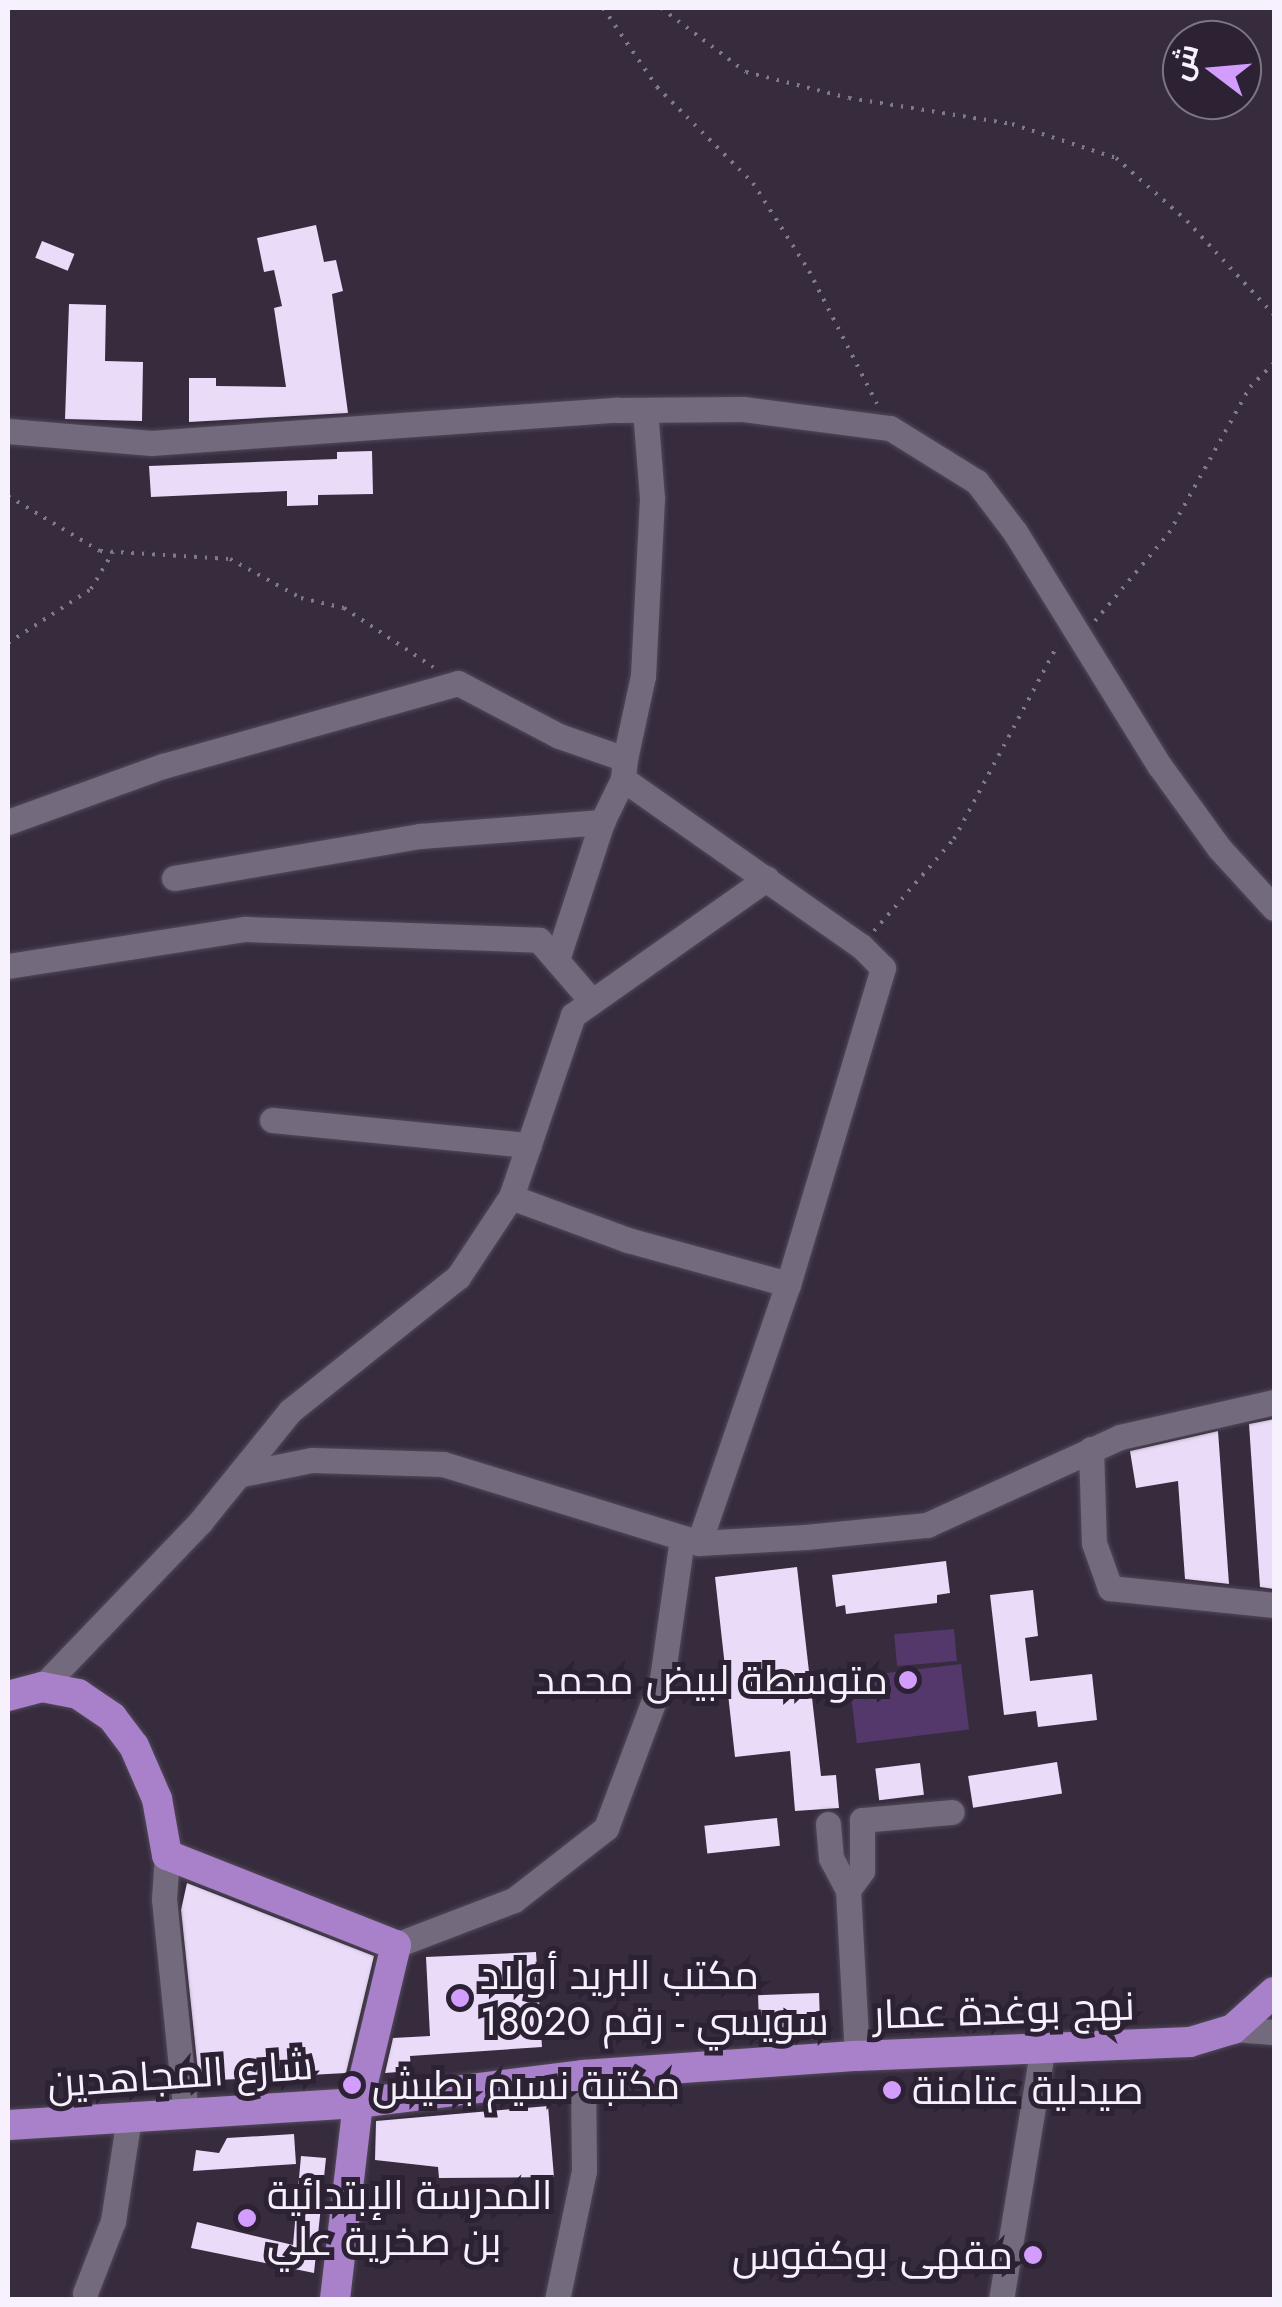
<!DOCTYPE html>
<meta charset="utf-8">
<style>
body{margin:0}
#map{position:relative;width:1282px;height:2307px;overflow:hidden;background:#362c3e;font-family:Jost,Cairo,sans-serif}
div>[style]{position:absolute}
[style*='--x']{left:calc(var(--x)*1px);top:calc(var(--y)*1px);width:calc(var(--w)*1px);rotate:calc(var(--a)*1deg)}
.green>*{inset:0;background:#54386b;transform-origin:0 0}
.building>*{inset:0;background:#eadbf8;transform-origin:0 0}
.path>*{height:4px;margin-top:-2px;transform-origin:0;background:repeating-linear-gradient(90deg,#827a89 0 2.5px,transparent 0 10.5px)}
.roads{filter:drop-shadow(0 0 2px #514959) drop-shadow(0 0 2px #514959)}
.minor>*{height:25px;margin:-12.5px;padding:0 12.5px;transform-origin:12.5px;border-radius:12.5px;background:#746a7e}
.major>*{height:30px;margin:-15px;padding:0 15px;transform-origin:15px;border-radius:15px;background:#a981ca}
.dots>*{width:28px;height:28px;translate:-50% -50%;box-sizing:border-box;border:5px solid #2c2234;border-radius:50%}
span{translate:-50% -50%;white-space:nowrap;text-align:center;line-height:1.15;-webkit-text-stroke:10px #2c2234;paint-order:stroke}
.poi-label{font-size:40px;color:#f7f1fd}
.right{translate:-100% -50%;text-align:right}
.left{translate:0 -50%;text-align:left}
.street-label{font-size:40px;color:#f7f1fd}
.frame{position:absolute;inset:0;border:10px solid #f7f1fd;pointer-events:none}
.north{position:absolute;left:1162px;top:20px;width:100px;height:100px;box-sizing:border-box;background:#2c2234;border:2px solid #7d7584;border-radius:50%;rotate:286deg;font-size:28px;font-weight:700;line-height:40px;text-align:center;color:#f7f1fd}
.north::after{content:'';display:block;margin:auto;width:35px;height:45px;background:#d29dfd;clip-path:polygon(50% 0,100% 100%,50% 72%,0 100%)}
</style>
<div id="map">
<div class="green">
<div style="left:954px;top:1629px;width:32px;height:60px;rotate:85deg"></div>
<div style="left:961px;top:1664px;width:66px;height:113px;rotate:83deg"></div>
</div>
<div class="building">
<div style="clip-path:polygon(316px 225px,324px 262px,336px 260px,343px 291px,332px 294px,348px 413px,189px 422px,189px 378px,216px 378px,216px 386px,286px 387px,274px 308px,282px 306px,274px 270px,264px 272px,257px 238px)"></div>
<div style="left:42px;top:241px;width:35px;height:18px;rotate:22deg"></div>
<div style="clip-path:polygon(69px 304px,106px 305px,105px 361px,143px 362px,142px 421px,65px 419px)"></div>
<div style="clip-path:polygon(372px 451px,373px 494px,318px 495px,318px 505px,287px 506px,287px 491px,151px 497px,149px 466px,337px 459px,337px 452px)"></div>
<div style="clip-path:polygon(1274px 1419px,1274px 1589px,1260px 1587px,1249px 1424px)"></div>
<div style="clip-path:polygon(1218px 1431px,1229px 1584px,1185px 1579px,1178px 1481px,1136px 1488px,1130px 1451px)"></div>
<div style="clip-path:polygon(946px 1561px,950px 1593px,937px 1595px,937px 1603px,846px 1614px,845px 1605px,836px 1607px,832px 1575px)"></div>
<div style="clip-path:polygon(797px 1567px,821px 1776px,836px 1775px,839px 1808px,795px 1811px,790px 1751px,735px 1757px,715px 1577px)"></div>
<div style="clip-path:polygon(1033px 1590px,1038px 1636px,1025px 1638px,1030px 1681px,1092px 1674px,1097px 1720px,1038px 1727px,1036px 1711px,1004px 1715px,990px 1595px)"></div>
<div style="left:1057px;top:1762px;width:32px;height:90px;rotate:81deg"></div>
<div style="left:920px;top:1763px;width:32px;height:45px;rotate:83deg"></div>
<div style="left:777px;top:1818px;width:28px;height:73px;rotate:84deg"></div>
<div style="clip-path:polygon(187px 1883px,374px 1956px,346px 2073px,199px 2081px,181px 1910px)"></div>
<div style="clip-path:polygon(536px 1952px,542px 2047px,410px 2056px,411px 2071px,385px 2073px,393px 2038px,430px 2036px,426px 1957px)"></div>
<div style="left:819px;top:1993px;width:46px;height:61px;rotate:88deg"></div>
<div style="clip-path:polygon(548px 2106px,554px 2177px,439px 2178px,438px 2167px,375px 2160px,376px 2121px)"></div>
<div style="clip-path:polygon(294px 2134px,296px 2164px,193px 2171px,196px 2150px,219px 2153px,227px 2138px)"></div>
<div style="clip-path:polygon(301px 2156px,326px 2158px,314px 2273px,191px 2248px,197px 2222px,293px 2245px)"></div>
</div>
<div class="path">
<div style="--x:603;--y:8;--w:96;--a:55.6"></div>
<div style="--x:657;--y:87;--w:136;--a:45"></div>
<div style="--x:753;--y:183;--w:104;--a:57.5"></div>
<div style="--x:809;--y:271;--w:149;--a:62.9"></div>
<div style="--x:661;--y:8;--w:106;--a:37"></div>
<div style="--x:746;--y:72;--w:106;--a:14.2"></div>
<div style="--x:849;--y:98;--w:165;--a:9.1"></div>
<div style="--x:1012;--y:124;--w:109;--a:18.1"></div>
<div style="--x:1116;--y:158;--w:95;--a:41.6"></div>
<div style="--x:1187;--y:221;--w:128;--a:47.2"></div>
<div style="--x:8;--y:496;--w:107;--a:30.9"></div>
<div style="--x:100;--y:551;--w:130;--a:3.5"></div>
<div style="--x:230;--y:559;--w:81;--a:28.8"></div>
<div style="--x:301;--y:598;--w:44;--a:13.1"></div>
<div style="--x:344;--y:608;--w:107;--a:33.5"></div>
<div style="--x:1095;--y:621;--w:115;--a:-49.9"></div>
<div style="--x:1169;--y:533;--w:167;--a:-61"></div>
<div style="--x:1250;--y:387;--w:34;--a:-45"></div>
<div style="--x:8;--y:643;--w:99;--a:-33"></div>
<div style="--x:91;--y:589;--w:43;--a:-59.3"></div>
<div style="--x:874;--y:931;--w:122;--a:-49"></div>
<div style="--x:954;--y:839;--w:219;--a:-61.9"></div>
</div>
<div class="roads">
<div class="minor">
<div style="--x:8;--y:431;--w:144;--a:4.8"></div>
<div style="--x:151;--y:443;--w:467;--a:-4.1"></div>
<div style="--x:617;--y:410;--w:126;--a:-0.5"></div>
<div style="--x:743;--y:409;--w:148;--a:7.4"></div>
<div style="--x:890;--y:428;--w:102;--a:31.8"></div>
<div style="--x:977;--y:482;--w:63;--a:52.8"></div>
<div style="--x:1015;--y:532;--w:274;--a:58.3"></div>
<div style="--x:1159;--y:765;--w:102;--a:54.1"></div>
<div style="--x:1219;--y:848;--w:81;--a:47.5"></div>
<div style="--x:625;--y:759;--w:85;--a:-77.8"></div>
<div style="--x:643;--y:676;--w:178;--a:-87.1"></div>
<div style="--x:652;--y:498;--w:88;--a:-94.5"></div>
<div style="--x:623;--y:779;--w:291;--a:35.1"></div>
<div style="--x:861;--y:946;--w:31;--a:45"></div>
<div style="--x:883;--y:968;--w:330;--a:106.7"></div>
<div style="--x:788;--y:1284;--w:274;--a:109"></div>
<div style="--x:8;--y:822;--w:165;--a:-19.9"></div>
<div style="--x:163;--y:766;--w:306;--a:-15.7"></div>
<div style="--x:458;--y:683;--w:114;--a:27.7"></div>
<div style="--x:559;--y:736;--w:70;--a:19.2"></div>
<div style="--x:625;--y:759;--w:20;--a:96"></div>
<div style="--x:623;--y:779;--w:48;--a:116"></div>
<div style="--x:174;--y:878;--w:250;--a:-9.7"></div>
<div style="--x:420;--y:836;--w:183;--a:-4.4"></div>
<div style="--x:602;--y:822;--w:142;--a:108.1"></div>
<div style="--x:8;--y:966;--w:240;--a:-8.9"></div>
<div style="--x:245;--y:929;--w:294;--a:2.1"></div>
<div style="--x:539;--y:940;--w:78;--a:49.2"></div>
<div style="--x:272;--y:1120;--w:258;--a:5.6"></div>
<div style="--x:511;--y:1197;--w:125;--a:20.2"></div>
<div style="--x:628;--y:1240;--w:166;--a:15.4"></div>
<div style="--x:1091;--y:1449;--w:94;--a:88.2"></div>
<div style="--x:1094;--y:1543;--w:48;--a:70.4"></div>
<div style="--x:1110;--y:1588;--w:165;--a:5.9"></div>
<div style="--x:242;--y:1474;--w:71;--a:-11.3"></div>
<div style="--x:312;--y:1460;--w:131;--a:1.7"></div>
<div style="--x:443;--y:1464;--w:268;--a:17.1"></div>
<div style="--x:699;--y:1543;--w:107;--a:-3.2"></div>
<div style="--x:806;--y:1537;--w:122;--a:-5.7"></div>
<div style="--x:927;--y:1525;--w:212;--a:-24.5"></div>
<div style="--x:1120;--y:1437;--w:158;--a:-12.8"></div>
<div style="--x:42;--y:1687;--w:230;--a:-46.2"></div>
<div style="--x:201;--y:1521;--w:141;--a:-51"></div>
<div style="--x:290;--y:1411;--w:215;--a:-38.6"></div>
<div style="--x:458;--y:1277;--w:96;--a:-56.5"></div>
<div style="--x:511;--y:1197;--w:192;--a:-71.2"></div>
<div style="--x:573;--y:1015;--w:237;--a:-35.2"></div>
<div style="--x:828;--y:1824;--w:34;--a:85"></div>
<div style="--x:831;--y:1858;--w:36;--a:62"></div>
<div style="--x:848;--y:1890;--w:166;--a:86.9"></div>
<div style="--x:167;--y:1855;--w:44;--a:93.9"></div>
<div style="--x:164;--y:1899;--w:217;--a:84.2"></div>
<div style="--x:848;--y:1890;--w:24;--a:-54"></div>
<div style="--x:862;--y:1871;--w:51;--a:-90"></div>
<div style="--x:862;--y:1820;--w:90;--a:-5.1"></div>
<div style="--x:396;--y:1945;--w:126;--a:-20.9"></div>
<div style="--x:514;--y:1900;--w:117;--a:-38"></div>
<div style="--x:606;--y:1828;--w:159;--a:-69.4"></div>
<div style="--x:662;--y:1679;--w:142;--a:-81.9"></div>
<div style="--x:1233;--y:2029;--w:41;--a:4.2"></div>
<div style="--x:85;--y:2293;--w:77;--a:-68.7"></div>
<div style="--x:113;--y:2221;--w:104;--a:-81.2"></div>
<div style="--x:557;--y:2300;--w:132;--a:-78.2"></div>
<div style="--x:584;--y:2171;--w:96;--a:-90.6"></div>
<div style="--x:1001;--y:2300;--w:251;--a:-80.6"></div>
</div>
<div class="major">
<div style="--x:8;--y:1696;--w:35;--a:-15"></div>
<div style="--x:42;--y:1687;--w:37;--a:11"></div>
<div style="--x:78;--y:1694;--w:41;--a:34.1"></div>
<div style="--x:112;--y:1717;--w:36;--a:53"></div>
<div style="--x:134;--y:1746;--w:58;--a:66.5"></div>
<div style="--x:157;--y:1799;--w:57;--a:79.9"></div>
<div style="--x:167;--y:1855;--w:246;--a:21.5"></div>
<div style="--x:396;--y:1945;--w:163;--a:103.5"></div>
<div style="--x:358;--y:2103;--w:198;--a:96.7"></div>
<div style="--x:8;--y:2125;--w:351;--a:-3.6"></div>
<div style="--x:358;--y:2103;--w:227;--a:-7.1"></div>
<div style="--x:583;--y:2075;--w:275;--a:-4"></div>
<div style="--x:857;--y:2056;--w:333;--a:-2.4"></div>
<div style="--x:1190;--y:2042;--w:45;--a:-16.8"></div>
<div style="--x:1233;--y:2029;--w:55;--a:-42.1"></div>
</div>
</div>
<div class="dots">
<div style="left:908px;top:1680px;background:#d29dfd"></div>
<div style="left:460px;top:1998px;background:#d29dfd"></div>
<div style="left:352px;top:2085px;background:#d29dfd"></div>
<div style="left:892px;top:2090px;background:#d29dfd"></div>
<div style="left:247px;top:2218px;background:#d29dfd"></div>
<div style="left:1033px;top:2255px;background:#d29dfd"></div>
</div>
<div class="poi-label">
<span class="right" style="left:888px;top:1680px">متوسطة لبيض محمد</span>
<span class="left" style="left:480px;top:1998px">مكتب البريد أولاد<br>سويسي - رقم 18020</span>
<span class="left" style="left:372px;top:2085px">مكتبة نسيم بطيش</span>
<span class="left" style="left:912px;top:2090px">صيدلية عتامنة</span>
<span class="left" style="left:267px;top:2218px">المدرسة الإبتدائية<br>بن صخرية علي</span>
<span class="right" style="left:1013px;top:2255px">مقهى بوكفوس</span>
</div>
<div class="street-label">
<span style="left:1004px;top:2010px;rotate:-2deg">نهج بوغدة عمار</span>
<span style="left:180px;top:2074px;rotate:-4deg">شارع المجاهدين</span>
</div>
<div class="frame"></div>
<div class="north">ش</div>
</div>
